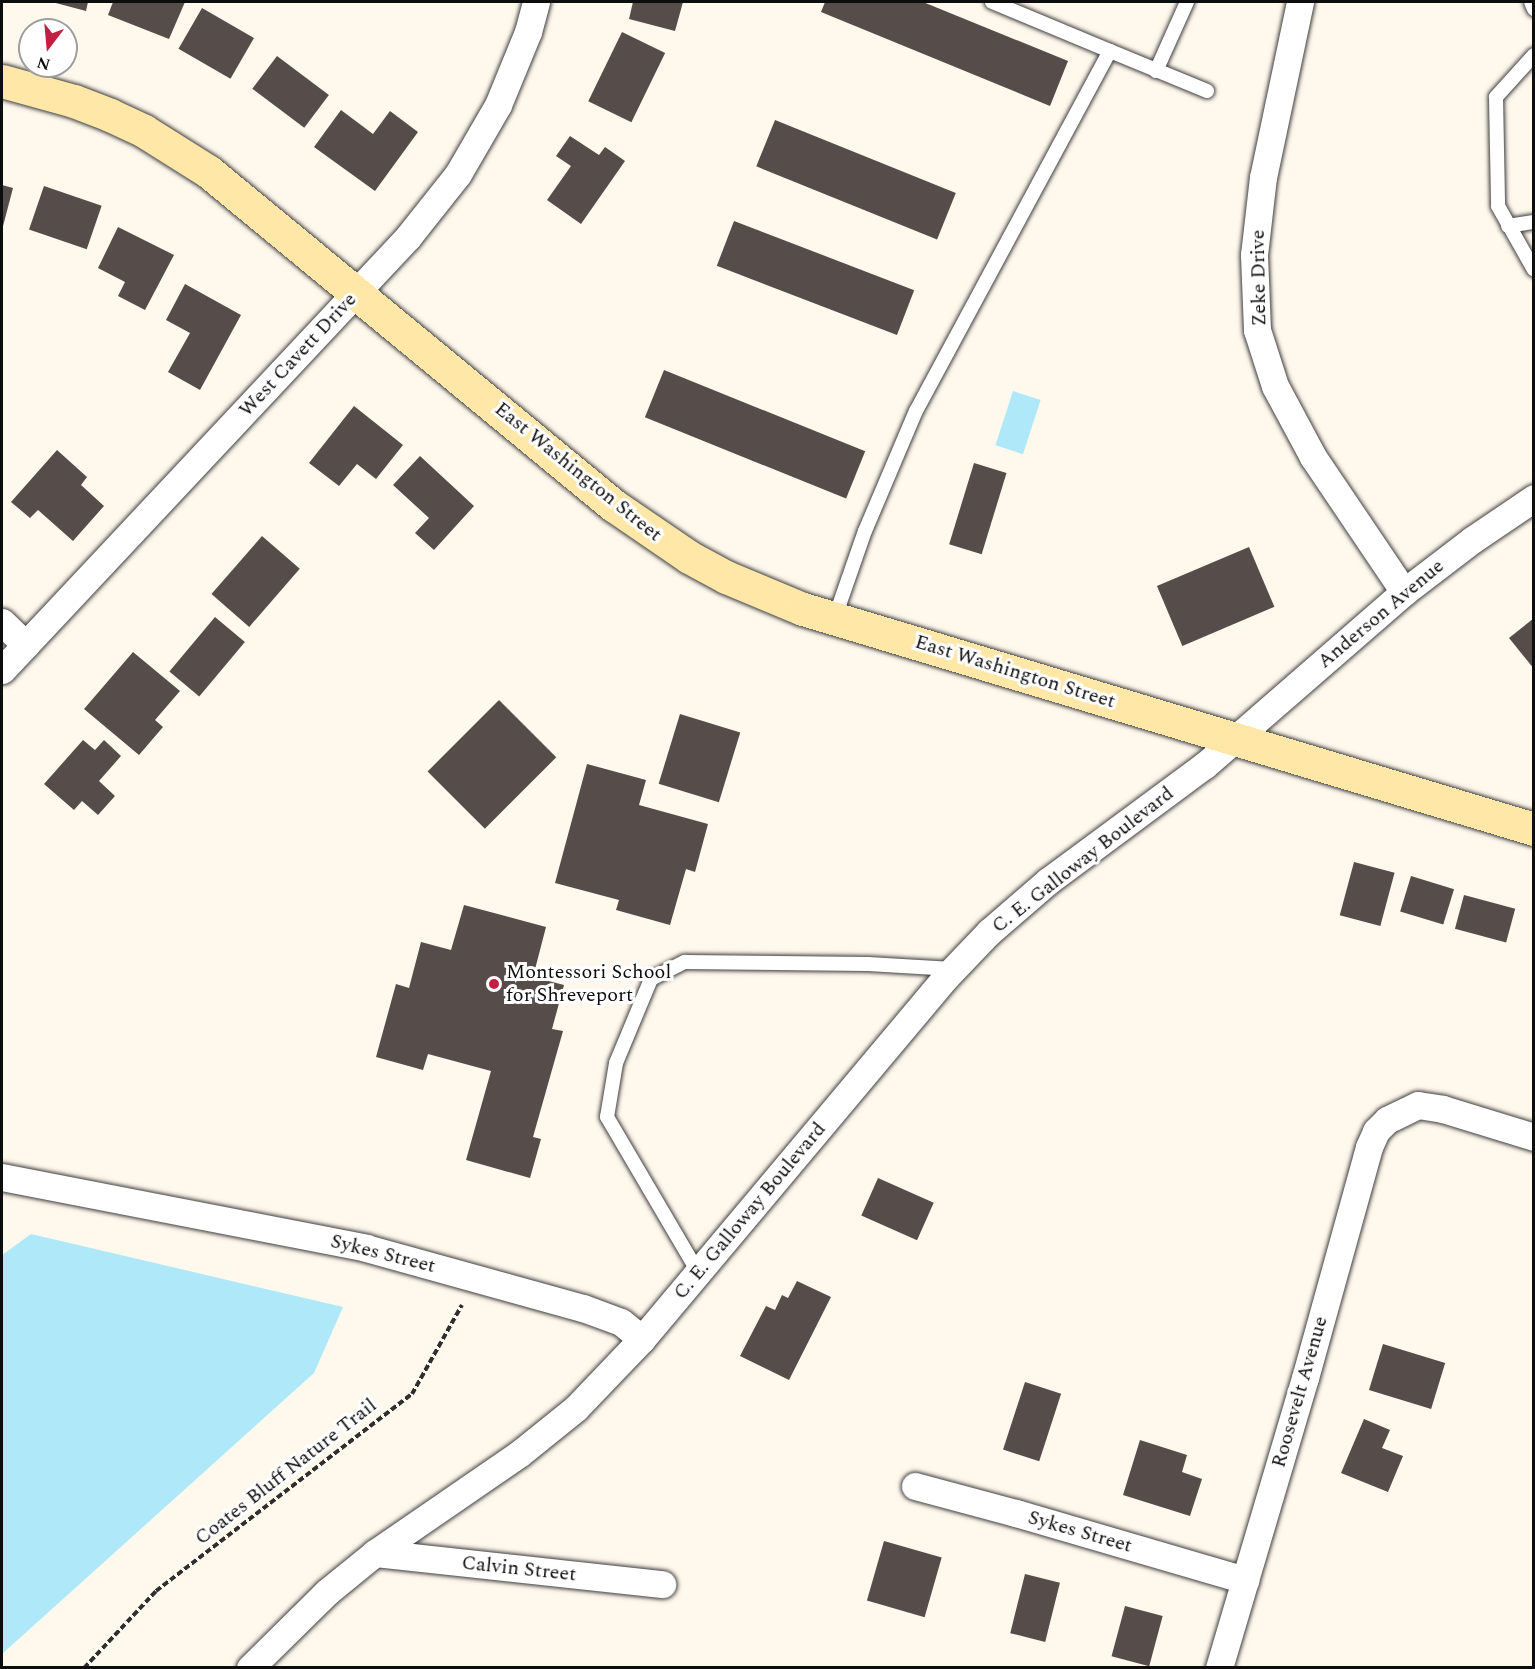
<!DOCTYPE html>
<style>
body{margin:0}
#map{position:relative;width:1535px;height:1669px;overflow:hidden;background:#fff8ed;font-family:Spectral,serif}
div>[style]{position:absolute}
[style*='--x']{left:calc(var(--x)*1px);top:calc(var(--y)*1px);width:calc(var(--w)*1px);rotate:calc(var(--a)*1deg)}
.water>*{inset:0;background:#afe9f9;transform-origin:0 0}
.building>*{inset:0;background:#564c49;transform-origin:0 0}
.path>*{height:4px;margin-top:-2px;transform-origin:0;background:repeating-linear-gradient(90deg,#2f2f2f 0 6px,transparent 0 9px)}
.roads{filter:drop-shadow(0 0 2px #404040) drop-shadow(0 0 2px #404040)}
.lane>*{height:14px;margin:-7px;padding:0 7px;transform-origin:7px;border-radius:7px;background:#fff}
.street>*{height:27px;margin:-13.5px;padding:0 13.5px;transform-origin:13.5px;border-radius:13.5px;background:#fff}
.secondary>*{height:33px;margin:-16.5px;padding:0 16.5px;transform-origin:16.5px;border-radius:16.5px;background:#ffe7a8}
.dots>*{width:16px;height:16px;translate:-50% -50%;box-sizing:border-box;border:3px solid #fff;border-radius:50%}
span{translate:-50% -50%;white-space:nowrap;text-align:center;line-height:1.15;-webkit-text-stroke:6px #fff;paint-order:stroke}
.street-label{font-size:20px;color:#0d0d0d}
.poi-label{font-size:20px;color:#0d0d0d}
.left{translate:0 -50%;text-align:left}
.frame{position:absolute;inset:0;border:3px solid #0d0d0d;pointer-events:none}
.north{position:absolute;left:18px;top:18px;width:60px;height:60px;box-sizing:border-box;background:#fff;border:2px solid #9e9e9e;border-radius:50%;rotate:196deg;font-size:16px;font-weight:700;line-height:24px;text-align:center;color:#0d0d0d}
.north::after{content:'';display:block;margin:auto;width:21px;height:27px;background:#c31f42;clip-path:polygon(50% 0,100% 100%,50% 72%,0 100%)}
</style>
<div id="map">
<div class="water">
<div style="left:1013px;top:391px;width:29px;height:57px;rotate:18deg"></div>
<div style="clip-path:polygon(31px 1234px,343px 1307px,314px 1373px,2px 1654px,2px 1255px)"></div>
</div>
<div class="building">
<div style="clip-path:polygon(52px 2px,88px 2px,86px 11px)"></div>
<div style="clip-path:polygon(113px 2px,185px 2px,169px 39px,108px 15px)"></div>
<div style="clip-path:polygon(633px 2px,683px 2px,675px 31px,629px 19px)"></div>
<div style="clip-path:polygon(825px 2px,923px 2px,1068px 61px,1050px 106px,821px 12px)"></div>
<div style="left:202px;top:8px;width:60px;height:47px;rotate:30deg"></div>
<div style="left:622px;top:32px;width:48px;height:77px;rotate:26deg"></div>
<div style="left:277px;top:56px;width:65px;height:41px;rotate:37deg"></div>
<div style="clip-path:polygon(341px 110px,373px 134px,390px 111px,418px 132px,375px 191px,314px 147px)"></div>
<div style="left:775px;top:120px;width:195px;height:50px;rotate:22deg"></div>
<div style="clip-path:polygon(570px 136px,599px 155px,605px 147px,625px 161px,581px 224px,547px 200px,571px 166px,556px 156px)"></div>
<div style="clip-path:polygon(2px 185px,13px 188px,2px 230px)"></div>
<div style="left:44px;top:186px;width:61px;height:46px;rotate:19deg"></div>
<div style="left:734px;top:221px;width:193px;height:48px;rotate:21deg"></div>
<div style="clip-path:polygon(118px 227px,174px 255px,145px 310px,118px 296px,125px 282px,98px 268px)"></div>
<div style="clip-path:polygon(185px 284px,241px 315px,200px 390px,168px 372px,190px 333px,166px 320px)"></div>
<div style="left:664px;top:370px;width:217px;height:51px;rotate:22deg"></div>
<div style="clip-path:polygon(354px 406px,403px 445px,376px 479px,357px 464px,339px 486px,309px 463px)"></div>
<div style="clip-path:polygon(57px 450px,87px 477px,81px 485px,104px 506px,73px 541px,38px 510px,30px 518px,11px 502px)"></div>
<div style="clip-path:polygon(420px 456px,474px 506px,434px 550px,415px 533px,429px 518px,393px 485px)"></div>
<div style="left:974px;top:463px;width:34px;height:85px;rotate:17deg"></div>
<div style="left:262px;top:536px;width:50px;height:77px;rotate:41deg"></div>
<div style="left:1249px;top:547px;width:65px;height:100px;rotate:67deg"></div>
<div style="left:215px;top:617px;width:39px;height:71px;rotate:40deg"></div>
<div style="clip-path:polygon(1534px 618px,1534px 669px,1509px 638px)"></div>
<div style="clip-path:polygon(133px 652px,180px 691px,155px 720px,163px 727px,139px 755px,84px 709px)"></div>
<div style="left:499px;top:700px;width:81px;height:101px;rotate:45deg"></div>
<div style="left:680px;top:714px;width:63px;height:73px;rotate:17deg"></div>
<div style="clip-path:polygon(83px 740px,95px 750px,104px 740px,121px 756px,99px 781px,115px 796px,98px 815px,82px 801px,74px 810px,44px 784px)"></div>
<div style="clip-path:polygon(587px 764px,646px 780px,639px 805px,708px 824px,695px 872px,686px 869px,670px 925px,616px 910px,619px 900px,555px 883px)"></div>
<div style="left:1354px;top:862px;width:42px;height:55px;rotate:15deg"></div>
<div style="left:1411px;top:876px;width:45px;height:37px;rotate:17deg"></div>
<div style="left:1464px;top:895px;width:53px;height:35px;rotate:15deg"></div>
<div style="clip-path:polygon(464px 905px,546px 927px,533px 977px,564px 985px,552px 1029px,563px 1031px,533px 1137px,541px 1139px,530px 1178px,466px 1160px,491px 1071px,428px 1054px,423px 1070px,376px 1057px,396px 984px,409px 988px,421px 942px,451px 950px)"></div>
<div style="left:878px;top:1178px;width:61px;height:41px;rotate:24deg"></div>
<div style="clip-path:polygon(797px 1281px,831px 1297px,789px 1380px,740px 1356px,766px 1306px,775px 1310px,782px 1295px,788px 1298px)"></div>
<div style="left:1383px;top:1344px;width:65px;height:48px;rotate:17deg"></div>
<div style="left:1025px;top:1382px;width:38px;height:71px;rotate:18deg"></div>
<div style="clip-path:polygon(1364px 1419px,1390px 1430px,1382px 1448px,1403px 1456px,1388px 1492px,1341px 1473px)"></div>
<div style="clip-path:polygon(1140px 1440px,1187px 1455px,1182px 1472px,1202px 1479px,1190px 1516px,1123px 1495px)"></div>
<div style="left:884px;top:1541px;width:60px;height:62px;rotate:16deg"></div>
<div style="left:1025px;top:1574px;width:36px;height:61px;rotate:14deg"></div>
<div style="left:1125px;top:1606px;width:39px;height:52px;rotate:15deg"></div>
</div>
<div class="path">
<div style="--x:84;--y:1668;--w:105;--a:-46.9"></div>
<div style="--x:156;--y:1591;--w:323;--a:-37.6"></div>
<div style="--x:412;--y:1394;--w:102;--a:-60.7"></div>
</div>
<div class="roads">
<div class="lane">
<div style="--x:1531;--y:2;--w:8;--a:67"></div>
<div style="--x:1110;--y:51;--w:105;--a:22.4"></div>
<div style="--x:1534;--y:55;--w:57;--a:132.1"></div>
<div style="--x:1496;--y:97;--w:109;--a:88.9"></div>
<div style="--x:1498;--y:206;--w:73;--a:60.6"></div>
<div style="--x:1156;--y:71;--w:76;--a:-65.8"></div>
<div style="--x:1508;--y:226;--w:26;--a:-9"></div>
<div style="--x:835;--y:617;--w:91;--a:-70.8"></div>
<div style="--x:865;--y:531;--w:130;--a:-67"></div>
<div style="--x:916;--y:411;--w:409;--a:-61.7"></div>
<div style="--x:1110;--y:51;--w:128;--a:-157.4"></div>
<div style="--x:698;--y:1272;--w:180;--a:-120.4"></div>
<div style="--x:607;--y:1117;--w:55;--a:-80.5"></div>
<div style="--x:616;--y:1063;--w:91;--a:-67.4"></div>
<div style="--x:651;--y:979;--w:38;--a:-27"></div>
<div style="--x:685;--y:962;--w:183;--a:0.6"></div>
<div style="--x:868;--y:964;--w:85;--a:3.4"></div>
</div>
<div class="street">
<div style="--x:1300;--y:2;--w:179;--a:101.9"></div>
<div style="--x:1263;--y:177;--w:79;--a:96.6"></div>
<div style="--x:1254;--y:255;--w:75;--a:87.7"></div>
<div style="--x:1257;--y:330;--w:59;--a:72.2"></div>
<div style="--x:1275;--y:386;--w:81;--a:61.8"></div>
<div style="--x:1313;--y:457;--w:163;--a:56"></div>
<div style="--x:2;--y:622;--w:33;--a:44"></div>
<div style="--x:2;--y:670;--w:594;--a:-46.84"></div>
<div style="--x:408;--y:237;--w:80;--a:-51.6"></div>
<div style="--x:458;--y:174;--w:80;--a:-59.9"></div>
<div style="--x:498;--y:105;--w:79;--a:-67.7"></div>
<div style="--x:528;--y:32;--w:31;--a:-75"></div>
<div style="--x:2;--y:1177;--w:371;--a:11"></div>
<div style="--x:366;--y:1248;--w:225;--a:15.5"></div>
<div style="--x:583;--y:1308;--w:40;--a:20.2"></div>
<div style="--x:621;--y:1322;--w:27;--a:39"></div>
<div style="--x:915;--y:1486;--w:105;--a:15"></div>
<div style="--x:1016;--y:1513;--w:239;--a:16.3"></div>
<div style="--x:375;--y:1553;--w:289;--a:6.2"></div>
<div style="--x:250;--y:1668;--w:108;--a:-44.6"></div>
<div style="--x:327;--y:1592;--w:62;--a:-39.1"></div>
<div style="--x:375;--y:1553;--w:175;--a:-34.5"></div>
<div style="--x:519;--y:1454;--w:73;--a:-38.9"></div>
<div style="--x:576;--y:1408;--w:95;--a:-46.3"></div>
<div style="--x:642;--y:1339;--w:471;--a:-50"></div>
<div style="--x:945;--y:978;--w:64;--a:-46.3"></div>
<div style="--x:989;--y:932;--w:78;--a:-40.8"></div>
<div style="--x:1048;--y:881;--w:195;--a:-36.5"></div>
<div style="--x:1205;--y:765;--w:264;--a:-41"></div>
<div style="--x:1404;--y:592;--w:86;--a:-37.4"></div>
<div style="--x:1472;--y:540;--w:75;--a:-34.1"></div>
<div style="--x:1219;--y:1668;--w:302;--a:-73.5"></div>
<div style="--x:1305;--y:1378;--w:240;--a:-74.5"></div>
<div style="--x:1369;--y:1147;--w:17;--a:-66"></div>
<div style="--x:1376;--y:1131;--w:16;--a:-45"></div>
<div style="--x:1387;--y:1120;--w:34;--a:-26"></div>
<div style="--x:1418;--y:1105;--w:25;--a:9"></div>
<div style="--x:1443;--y:1109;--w:95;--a:17.1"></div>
</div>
<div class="secondary">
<div style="--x:2;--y:81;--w:75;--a:15.5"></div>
<div style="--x:74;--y:101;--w:39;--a:21"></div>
<div style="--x:110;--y:115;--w:38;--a:25"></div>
<div style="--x:144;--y:131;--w:77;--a:32.2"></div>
<div style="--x:209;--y:172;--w:524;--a:39.5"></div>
<div style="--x:613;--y:505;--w:92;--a:34.4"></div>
<div style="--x:689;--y:557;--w:42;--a:28.4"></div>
<div style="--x:726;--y:577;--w:83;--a:22.6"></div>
<div style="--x:803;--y:609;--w:763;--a:16.75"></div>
</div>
</div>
<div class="dots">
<div style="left:494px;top:984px;background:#c31f42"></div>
</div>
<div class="street-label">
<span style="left:1259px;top:278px;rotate:-91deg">Zeke Drive</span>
<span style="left:298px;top:355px;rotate:-47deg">West Cavett Drive</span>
<span style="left:578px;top:472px;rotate:39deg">East Washington Street</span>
<span style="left:1381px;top:614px;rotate:-40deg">Anderson Avenue</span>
<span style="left:1015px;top:672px;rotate:17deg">East Washington Street</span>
<span style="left:1083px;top:860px;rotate:-38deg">C. E. Galloway Boulevard</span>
<span style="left:750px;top:1211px;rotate:-50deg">C. E. Galloway Boulevard</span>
<span style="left:383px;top:1254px;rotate:14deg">Sykes Street</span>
<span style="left:1300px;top:1392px;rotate:-74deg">Roosevelt Avenue</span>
<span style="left:286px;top:1472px;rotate:-38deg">Coates Bluff Nature Trail</span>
<span style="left:1080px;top:1532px;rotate:16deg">Sykes Street</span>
<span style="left:519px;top:1569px;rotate:6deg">Calvin Street</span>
</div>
<div class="poi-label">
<span class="left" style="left:506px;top:984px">Montessori School<br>for Shreveport</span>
</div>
<div class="frame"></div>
<div class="north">N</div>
</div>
